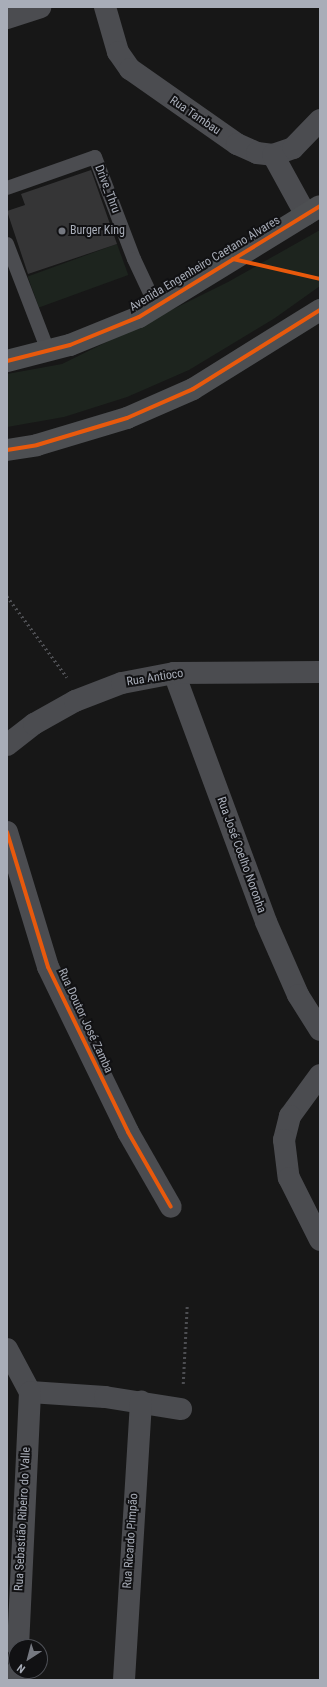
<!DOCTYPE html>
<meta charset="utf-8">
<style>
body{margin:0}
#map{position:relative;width:327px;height:1687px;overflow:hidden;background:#171717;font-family:"Roboto Condensed",sans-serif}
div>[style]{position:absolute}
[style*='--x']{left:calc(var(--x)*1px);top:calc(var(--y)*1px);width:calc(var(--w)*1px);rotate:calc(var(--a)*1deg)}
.green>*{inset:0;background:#1d241e;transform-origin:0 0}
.building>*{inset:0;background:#353536}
.path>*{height:2.5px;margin-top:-1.25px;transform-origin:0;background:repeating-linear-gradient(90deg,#4d4e52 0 2px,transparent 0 5px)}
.lane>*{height:14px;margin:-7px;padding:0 7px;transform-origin:7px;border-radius:7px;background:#4b4c50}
.street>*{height:22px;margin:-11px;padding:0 11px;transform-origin:11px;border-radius:11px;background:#4b4c50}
.primary>*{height:22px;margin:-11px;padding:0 11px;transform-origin:11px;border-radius:11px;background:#4d4f52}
.cycleway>*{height:4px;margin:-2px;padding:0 2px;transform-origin:2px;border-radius:2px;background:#e8590c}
.dots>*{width:11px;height:11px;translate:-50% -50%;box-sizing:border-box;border:2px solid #111113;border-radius:50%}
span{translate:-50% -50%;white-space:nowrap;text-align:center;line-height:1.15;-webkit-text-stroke:4px #111113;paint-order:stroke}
.street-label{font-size:12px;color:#a8adb8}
.poi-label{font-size:12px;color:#a8adb8}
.left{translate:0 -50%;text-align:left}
.frame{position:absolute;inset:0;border:8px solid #a8adb8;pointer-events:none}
.north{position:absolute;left:8px;top:1639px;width:40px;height:40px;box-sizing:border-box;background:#111113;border:1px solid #4d4f55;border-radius:50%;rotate:216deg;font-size:11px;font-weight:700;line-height:16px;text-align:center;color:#a8adb8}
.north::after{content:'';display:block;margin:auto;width:14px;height:18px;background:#757880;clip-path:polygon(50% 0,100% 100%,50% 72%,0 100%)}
</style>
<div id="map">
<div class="green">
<div style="clip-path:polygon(320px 230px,320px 286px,275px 318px,189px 370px,127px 397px,64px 417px,7px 427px,7px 374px,62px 364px,228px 282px)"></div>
<div style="left:117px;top:244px;width:33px;height:95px;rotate:70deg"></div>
</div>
<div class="building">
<div style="clip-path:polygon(91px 170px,117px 244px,28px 274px,7px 211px,25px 205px,21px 194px)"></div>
</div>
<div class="path">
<div style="--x:7;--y:596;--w:101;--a:53.5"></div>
<div style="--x:183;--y:1384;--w:78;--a:-87.1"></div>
</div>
<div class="lane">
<div style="--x:7;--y:188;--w:93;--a:-19.4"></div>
<div style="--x:95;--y:157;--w:109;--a:69.1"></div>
<div style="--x:134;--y:259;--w:52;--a:64.9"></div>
<div style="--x:7;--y:244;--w:115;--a:69"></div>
</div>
<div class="street">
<div style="--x:105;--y:7;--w:47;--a:73.9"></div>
<div style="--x:118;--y:52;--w:21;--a:55"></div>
<div style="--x:130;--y:69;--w:131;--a:35"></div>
<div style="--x:237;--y:144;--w:22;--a:24"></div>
<div style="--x:257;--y:153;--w:16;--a:7"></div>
<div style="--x:273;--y:155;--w:21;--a:-19"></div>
<div style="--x:293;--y:148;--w:39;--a:-46"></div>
<div style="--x:7;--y:18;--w:35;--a:-18"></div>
<div style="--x:273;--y:155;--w:68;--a:61.2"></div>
<div style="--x:174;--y:673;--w:265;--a:69.7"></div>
<div style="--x:266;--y:922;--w:80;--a:66.3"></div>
<div style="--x:298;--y:995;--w:41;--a:57.8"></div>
<div style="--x:7;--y:745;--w:34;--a:-38"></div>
<div style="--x:34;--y:724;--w:47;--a:-29.3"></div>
<div style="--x:75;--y:701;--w:50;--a:-21"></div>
<div style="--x:122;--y:683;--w:53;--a:-10.9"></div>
<div style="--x:174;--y:673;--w:146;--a:-0.4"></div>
<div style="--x:7;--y:832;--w:141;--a:73.1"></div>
<div style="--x:48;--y:967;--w:183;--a:64.1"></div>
<div style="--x:128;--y:1132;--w:86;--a:60.2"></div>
<div style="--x:320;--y:1075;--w:51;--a:126.2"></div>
<div style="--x:290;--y:1116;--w:25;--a:104"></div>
<div style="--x:284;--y:1140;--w:38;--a:83"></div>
<div style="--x:289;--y:1178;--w:69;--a:63.4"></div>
<div style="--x:7;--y:1349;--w:49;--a:61.9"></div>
<div style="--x:30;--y:1392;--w:75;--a:3.8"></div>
<div style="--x:105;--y:1397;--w:77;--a:9"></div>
<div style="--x:18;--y:1647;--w:255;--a:-87.3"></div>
<div style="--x:17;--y:1680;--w:9;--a:-90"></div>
<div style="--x:124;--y:1680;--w:279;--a:-86.5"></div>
</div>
<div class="primary">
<div style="--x:7;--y:361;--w:65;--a:-14.3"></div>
<div style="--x:70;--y:345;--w:74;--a:-22.1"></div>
<div style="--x:139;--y:317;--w:212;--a:-31.5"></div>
<div style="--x:7;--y:450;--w:30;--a:-9"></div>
<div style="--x:37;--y:445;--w:94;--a:-16.7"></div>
<div style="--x:127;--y:418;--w:72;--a:-23.7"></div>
<div style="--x:193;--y:389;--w:150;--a:-31.9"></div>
</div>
<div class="cycleway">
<div style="--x:233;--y:259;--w:89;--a:12.9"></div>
<div style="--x:7;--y:361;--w:65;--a:-14.3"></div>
<div style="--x:70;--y:345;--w:74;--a:-22.1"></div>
<div style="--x:139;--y:317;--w:212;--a:-31.5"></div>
<div style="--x:7;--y:450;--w:30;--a:-9"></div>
<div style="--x:37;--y:445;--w:94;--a:-16.7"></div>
<div style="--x:127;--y:418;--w:72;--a:-23.7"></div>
<div style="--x:193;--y:389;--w:150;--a:-31.9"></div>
<div style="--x:7;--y:832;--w:141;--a:73.1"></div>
<div style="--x:48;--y:967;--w:183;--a:64.1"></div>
<div style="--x:128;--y:1132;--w:86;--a:60.2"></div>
</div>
<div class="dots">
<div style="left:62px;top:231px;background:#757880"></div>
</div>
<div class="street-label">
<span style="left:195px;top:116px;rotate:34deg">Rua Tambau</span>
<span style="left:107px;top:189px;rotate:69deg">Drive_Thru</span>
<span style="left:205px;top:264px;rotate:-31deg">Avenida Engenheiro Caetano Alvares</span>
<span style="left:155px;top:678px;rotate:-9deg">Rua Antioco</span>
<span style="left:241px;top:855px;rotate:70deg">Rua José Coelho Noronha</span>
<span style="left:85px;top:1021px;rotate:65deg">Rua Doutor José Zamba</span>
<span style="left:23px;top:1519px;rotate:-87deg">Rua Sebastião Ribeiro do Valle</span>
<span style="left:131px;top:1541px;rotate:-86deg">Rua Ricardo Pimpão</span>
</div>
<div class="poi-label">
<span class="left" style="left:70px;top:231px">Burger King</span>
</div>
<div class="frame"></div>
<div class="north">N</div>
</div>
